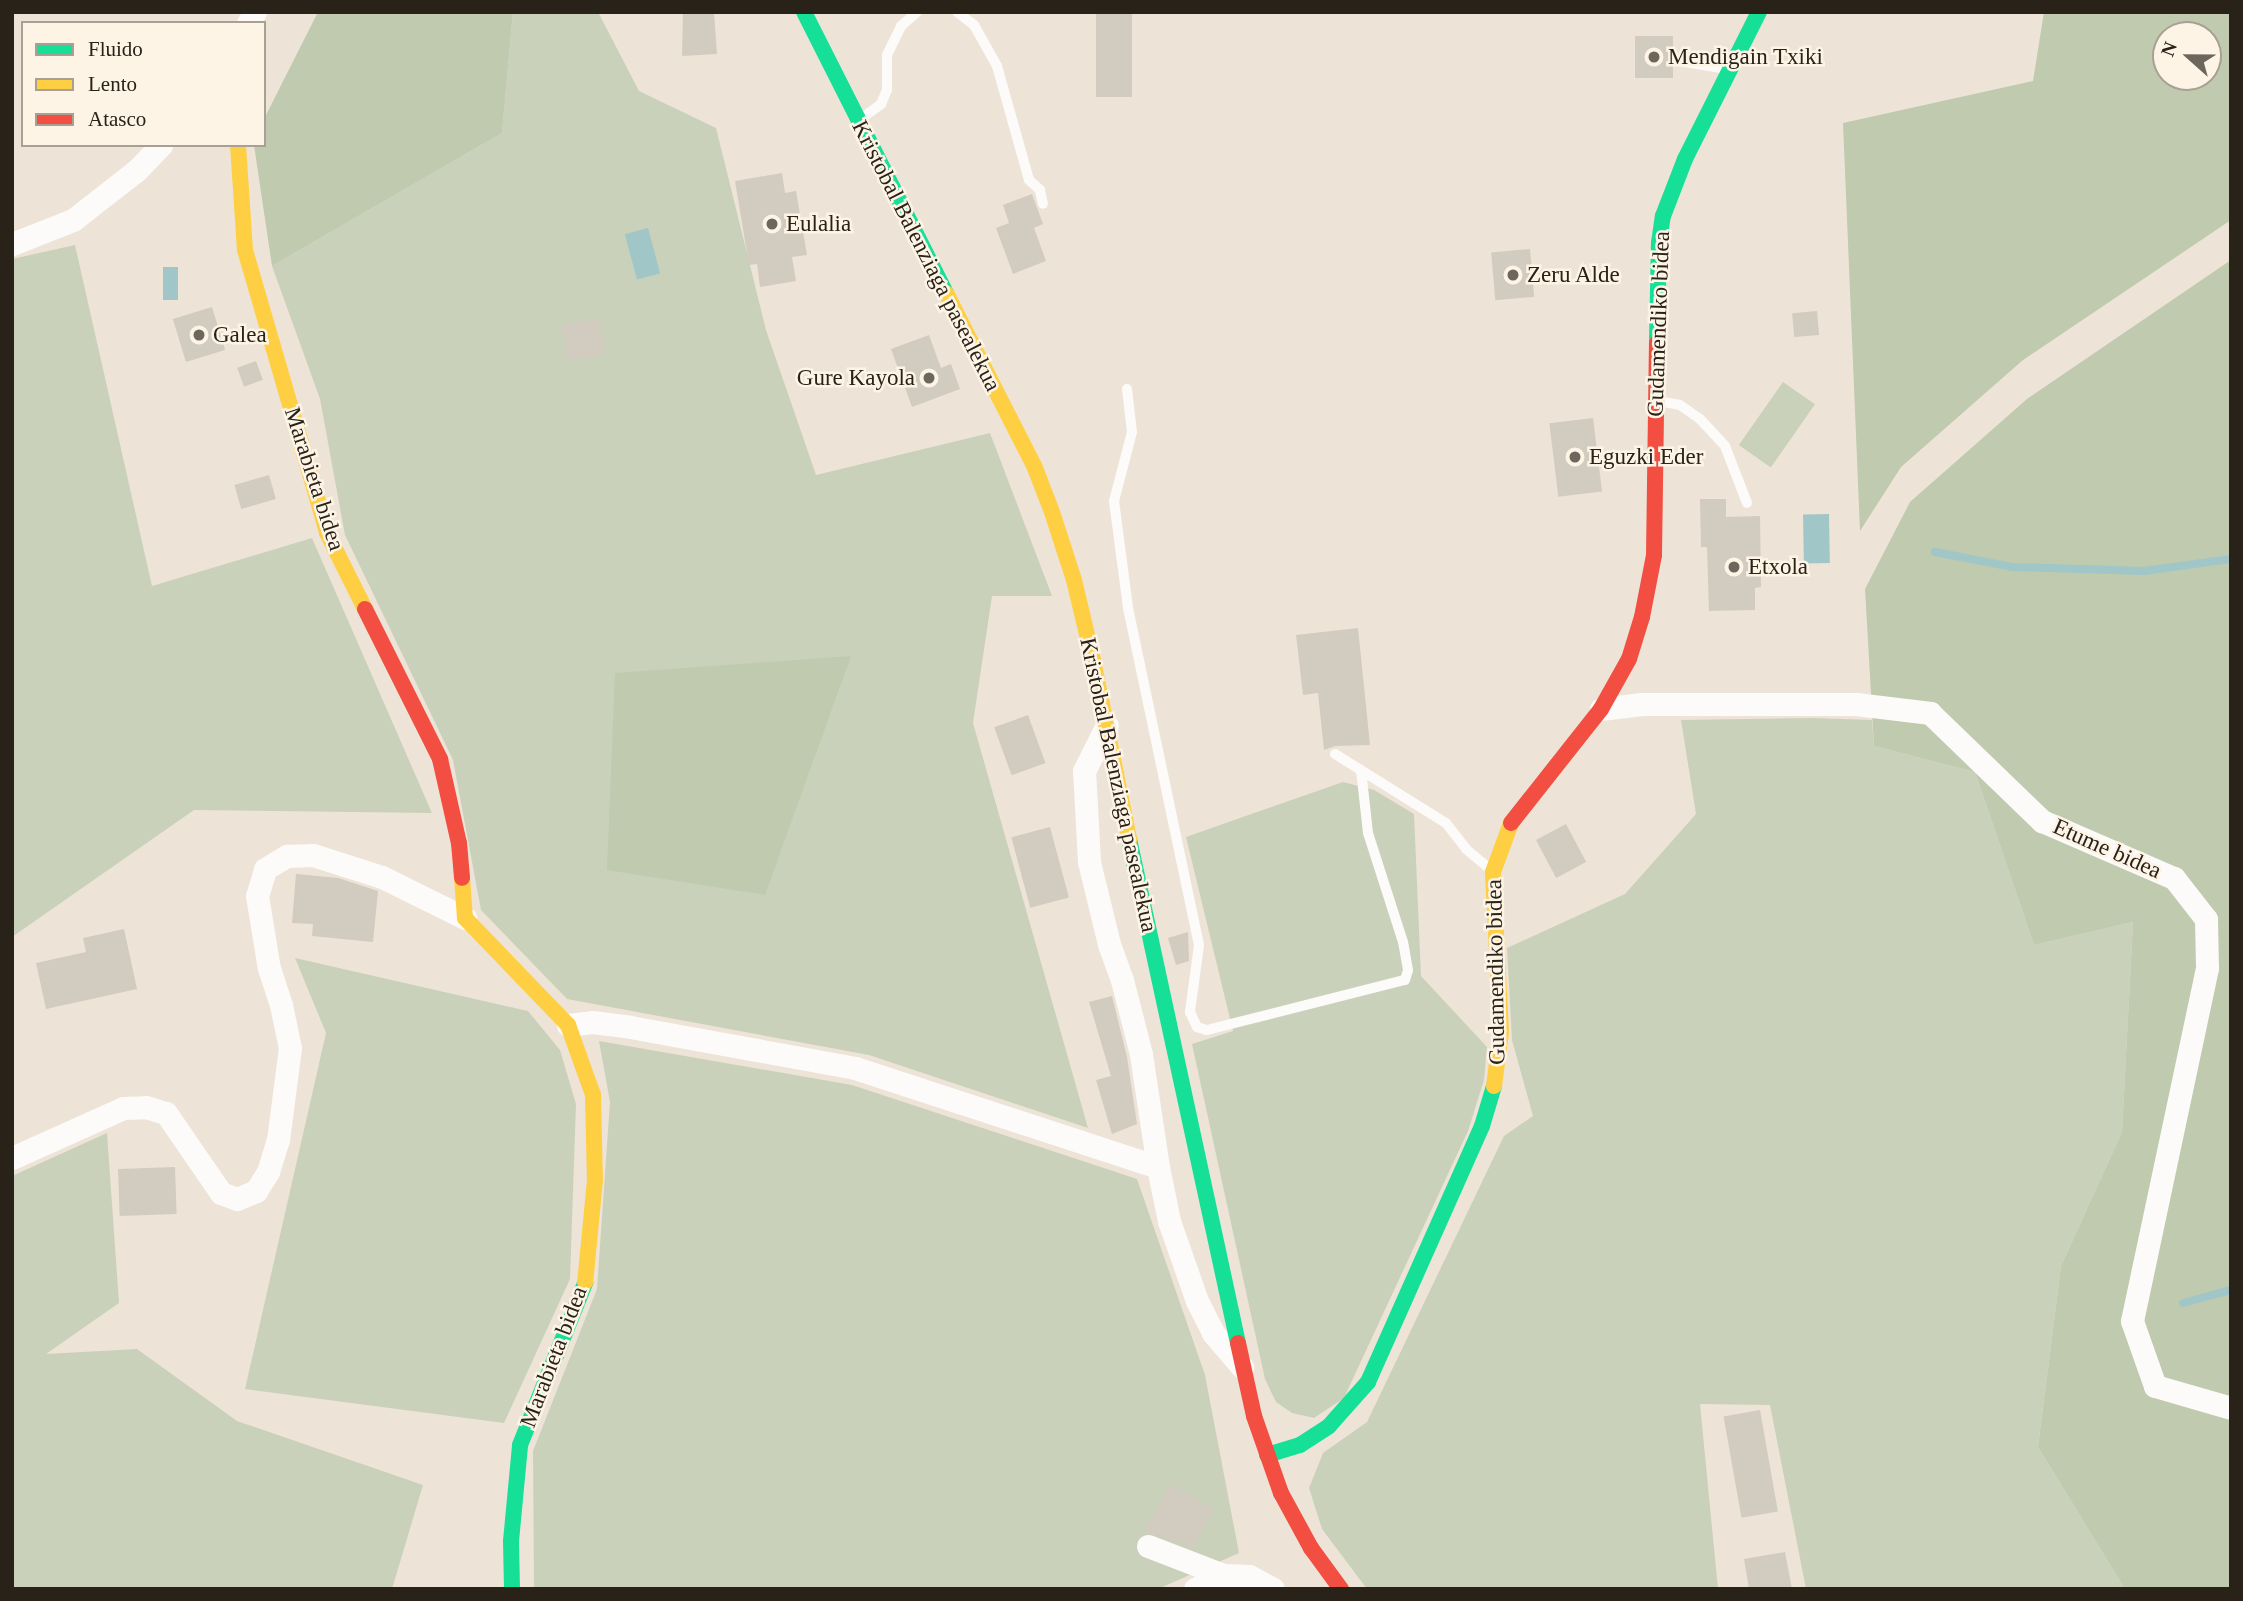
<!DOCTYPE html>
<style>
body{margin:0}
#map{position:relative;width:2243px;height:1601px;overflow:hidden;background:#ede4d7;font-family:"Times New Roman",serif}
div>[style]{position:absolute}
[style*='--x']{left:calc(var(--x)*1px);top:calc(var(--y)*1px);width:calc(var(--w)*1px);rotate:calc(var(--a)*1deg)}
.green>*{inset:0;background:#c9d1ba;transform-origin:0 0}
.forest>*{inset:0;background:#bfcaaf}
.water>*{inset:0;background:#a1c6c8;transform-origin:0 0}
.stream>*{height:8px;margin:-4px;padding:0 4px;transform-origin:4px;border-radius:4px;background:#a1c6c8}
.building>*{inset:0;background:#d2cbc0;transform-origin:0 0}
.lane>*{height:10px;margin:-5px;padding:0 5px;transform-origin:5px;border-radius:5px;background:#fcfbf9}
.street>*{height:23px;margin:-11.5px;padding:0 11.5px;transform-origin:11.5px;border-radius:11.5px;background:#fcfbf9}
.fast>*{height:16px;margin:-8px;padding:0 8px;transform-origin:8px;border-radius:8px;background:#16e098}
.slow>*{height:16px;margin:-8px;padding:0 8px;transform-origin:8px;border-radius:8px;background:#ffcf43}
.jam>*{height:16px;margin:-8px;padding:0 8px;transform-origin:8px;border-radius:8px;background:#f24e42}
.dots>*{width:19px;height:19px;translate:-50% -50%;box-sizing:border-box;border:4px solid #fef4e6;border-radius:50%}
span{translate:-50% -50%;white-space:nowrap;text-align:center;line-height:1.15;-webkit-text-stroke:5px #fef4e6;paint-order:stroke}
.poi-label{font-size:23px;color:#282219}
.left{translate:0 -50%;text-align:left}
.right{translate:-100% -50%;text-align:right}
.street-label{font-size:23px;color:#282219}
.frame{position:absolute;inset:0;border:14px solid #282219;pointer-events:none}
.legend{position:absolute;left:21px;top:21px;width:245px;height:126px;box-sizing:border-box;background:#fef4e6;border:2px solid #a8a094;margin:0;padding:9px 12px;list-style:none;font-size:21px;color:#282219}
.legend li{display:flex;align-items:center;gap:14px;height:35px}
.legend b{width:35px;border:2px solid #a8a094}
.north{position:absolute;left:2152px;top:21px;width:70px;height:70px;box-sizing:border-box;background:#fef4e6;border:2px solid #a8a094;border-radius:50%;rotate:291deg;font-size:19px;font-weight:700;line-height:28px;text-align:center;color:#282219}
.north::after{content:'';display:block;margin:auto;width:24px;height:32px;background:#6d665c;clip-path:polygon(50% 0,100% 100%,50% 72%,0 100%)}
</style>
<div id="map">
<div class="green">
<div style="clip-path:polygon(513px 12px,598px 12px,639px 91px,716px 128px,766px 330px,816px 475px,990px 433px,1052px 596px,992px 596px,973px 723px,1088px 1128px,869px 1055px,567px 999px,481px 910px,453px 760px,345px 535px,320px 399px,272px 266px,502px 133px)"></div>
<div style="clip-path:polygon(75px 245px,152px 586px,312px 538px,432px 813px,194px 810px,12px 937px,12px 259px)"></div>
<div style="left:1783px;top:382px;width:39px;height:77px;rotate:35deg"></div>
<div style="clip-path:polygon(1811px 718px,1872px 720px,1874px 746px,1975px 772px,2034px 945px,2133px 922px,2122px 1132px,2061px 1266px,2038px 1447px,2125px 1589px,1806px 1589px,1770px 1405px,1700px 1404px,1718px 1589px,1367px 1589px,1322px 1529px,1309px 1488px,1323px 1453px,1367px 1422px,1504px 1136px,1533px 1116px,1512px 1040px,1507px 948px,1625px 894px,1696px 814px,1681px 720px)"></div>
<div style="clip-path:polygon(1343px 782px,1374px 790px,1414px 814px,1421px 976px,1487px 1047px,1484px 1080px,1468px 1131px,1344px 1398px,1314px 1418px,1292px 1413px,1276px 1402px,1265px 1379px,1192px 1044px,1233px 1031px,1186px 837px)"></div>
<div style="clip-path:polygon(295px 958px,528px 1011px,560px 1050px,576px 1104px,570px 1279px,504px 1423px,245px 1389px,326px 1033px)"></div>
<div style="clip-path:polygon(599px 1041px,852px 1085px,1137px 1179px,1205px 1375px,1239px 1553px,1158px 1589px,534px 1589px,533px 1451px,597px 1289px,610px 1102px)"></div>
<div style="clip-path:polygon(107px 1133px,119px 1303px,46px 1354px,137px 1349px,237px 1421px,423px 1485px,392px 1589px,12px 1589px,12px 1176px)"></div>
</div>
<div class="forest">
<div style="clip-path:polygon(318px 12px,513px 12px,502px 133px,272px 266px,254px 145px,264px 145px,264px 119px)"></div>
<div style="clip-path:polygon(evenodd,2044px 12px,2231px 12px,2231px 220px,2023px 360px,1901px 467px,1860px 531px,1843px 123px,2033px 81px,2044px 12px,2166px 35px,2208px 35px,2208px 77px,2166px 77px,2166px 35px)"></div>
<div style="clip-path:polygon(2231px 260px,2231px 1589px,2125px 1589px,2038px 1447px,2061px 1266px,2122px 1132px,2133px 922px,2034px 945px,1975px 772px,1874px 746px,1865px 589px,1910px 502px,2027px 399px)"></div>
<div style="clip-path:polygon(851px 656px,765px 895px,607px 870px,615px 673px)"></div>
</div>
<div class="water">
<div style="left:648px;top:228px;width:47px;height:24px;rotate:75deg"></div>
<div style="left:163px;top:267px;width:15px;height:33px"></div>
<div style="left:1829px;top:514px;width:49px;height:26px;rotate:89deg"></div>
</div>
<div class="stream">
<div style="--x:1935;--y:552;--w:78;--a:11"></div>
<div style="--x:2012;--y:567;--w:132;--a:1.7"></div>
<div style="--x:2144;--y:571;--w:88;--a:-7.9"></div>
<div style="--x:2183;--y:1303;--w:50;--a:-15.2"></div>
</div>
<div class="building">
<div style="clip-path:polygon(683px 12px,714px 12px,717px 54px,682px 56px)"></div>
<div style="left:1096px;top:12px;width:36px;height:85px"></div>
<div style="left:1635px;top:36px;width:38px;height:42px"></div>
<div style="clip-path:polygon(782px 173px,785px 193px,796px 191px,807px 255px,792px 257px,796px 281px,760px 287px,757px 264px,749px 265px,735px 181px)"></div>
<div style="clip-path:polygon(1032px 194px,1043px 224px,1034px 228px,1046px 261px,1013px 274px,996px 228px,1009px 223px,1003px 205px)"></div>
<div style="left:1530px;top:249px;width:48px;height:39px;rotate:85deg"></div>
<div style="left:212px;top:307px;width:45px;height:41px;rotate:73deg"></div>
<div style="left:1817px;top:311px;width:24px;height:25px;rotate:85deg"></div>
<div style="left:599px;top:319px;width:36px;height:38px;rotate:81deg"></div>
<div style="clip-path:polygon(929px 335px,941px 368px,951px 364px,960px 389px,912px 407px,891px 349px)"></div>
<div style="left:256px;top:361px;width:20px;height:20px;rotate:70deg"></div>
<div style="left:1593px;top:418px;width:74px;height:44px;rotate:83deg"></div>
<div style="left:269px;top:475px;width:25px;height:36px;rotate:74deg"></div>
<div style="clip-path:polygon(1700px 499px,1726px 499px,1726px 517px,1760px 516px,1761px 587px,1755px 588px,1755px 610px,1709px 611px,1707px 547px,1701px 547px)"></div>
<div style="clip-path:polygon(1358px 628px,1370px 745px,1335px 746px,1324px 750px,1318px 693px,1303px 695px,1296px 635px)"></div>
<div style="left:1028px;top:715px;width:51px;height:36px;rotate:70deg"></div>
<div style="left:1566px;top:824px;width:43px;height:34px;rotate:62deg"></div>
<div style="left:1050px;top:827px;width:73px;height:40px;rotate:75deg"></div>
<div style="clip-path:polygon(296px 874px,338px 878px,378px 891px,373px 942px,312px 936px,313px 924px,292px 923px)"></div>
<div style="clip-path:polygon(124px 929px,137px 989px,46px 1009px,36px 963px,86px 952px,83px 938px)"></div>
<div style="clip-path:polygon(1188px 932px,1189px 961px,1176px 965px,1168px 938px)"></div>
<div style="clip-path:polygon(1112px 996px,1127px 1057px,1137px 1124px,1112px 1134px,1096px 1080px,1111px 1076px,1089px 1002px)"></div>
<div style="left:175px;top:1167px;width:47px;height:57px;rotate:88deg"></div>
<div style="left:1760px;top:1410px;width:103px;height:37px;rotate:80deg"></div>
<div style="clip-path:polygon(1170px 1484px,1214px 1510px,1192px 1548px,1153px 1533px,1142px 1534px)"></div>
<div style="clip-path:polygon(1785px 1552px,1792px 1589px,1749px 1589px,1744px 1559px)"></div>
</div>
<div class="lane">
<div style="--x:957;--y:12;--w:21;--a:37"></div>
<div style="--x:974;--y:25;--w:47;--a:60.7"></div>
<div style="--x:997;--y:66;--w:118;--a:74.3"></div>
<div style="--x:1029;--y:180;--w:15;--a:42"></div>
<div style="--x:1040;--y:190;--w:14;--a:78"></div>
<div style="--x:1679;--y:61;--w:49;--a:9.5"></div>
<div style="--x:862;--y:118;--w:24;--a:-36"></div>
<div style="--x:881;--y:104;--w:15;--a:-67"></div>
<div style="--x:887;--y:90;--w:35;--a:-90"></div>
<div style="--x:887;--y:55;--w:32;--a:-64"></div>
<div style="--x:901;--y:26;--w:21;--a:-41"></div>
<div style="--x:1127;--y:389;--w:43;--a:83.4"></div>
<div style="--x:1132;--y:432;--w:71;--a:104.6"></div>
<div style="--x:1114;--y:501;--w:108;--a:82.5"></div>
<div style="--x:1128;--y:608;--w:344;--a:78.1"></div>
<div style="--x:1199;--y:945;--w:68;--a:97.7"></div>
<div style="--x:1190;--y:1012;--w:17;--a:65"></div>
<div style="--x:1197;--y:1027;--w:10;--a:17"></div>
<div style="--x:1207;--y:1030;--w:204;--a:-14.2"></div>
<div style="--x:1405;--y:980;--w:10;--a:-73"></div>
<div style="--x:1408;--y:970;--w:28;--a:-100"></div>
<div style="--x:1403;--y:942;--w:114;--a:-107.8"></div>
<div style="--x:1368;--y:833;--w:63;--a:-96.3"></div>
<div style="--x:1658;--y:401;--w:22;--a:10"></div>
<div style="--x:1680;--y:405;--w:24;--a:35"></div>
<div style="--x:1700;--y:419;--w:37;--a:47"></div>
<div style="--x:1725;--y:446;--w:61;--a:68.9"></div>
<div style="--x:1335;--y:754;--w:131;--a:31.9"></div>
<div style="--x:1446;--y:823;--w:33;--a:52"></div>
<div style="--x:1466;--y:849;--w:33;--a:40"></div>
</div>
<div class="street">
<div style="--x:248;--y:23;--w:13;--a:-58"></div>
<div style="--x:12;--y:244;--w:66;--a:-21.5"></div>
<div style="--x:73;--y:220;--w:81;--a:-38"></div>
<div style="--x:137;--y:170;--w:35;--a:-46"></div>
<div style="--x:1601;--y:709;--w:41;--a:-7"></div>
<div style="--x:1642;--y:704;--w:214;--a:0"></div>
<div style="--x:1856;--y:704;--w:75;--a:6.9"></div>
<div style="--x:1930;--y:713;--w:156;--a:44"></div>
<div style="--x:2042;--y:821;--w:144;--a:23.4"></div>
<div style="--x:2174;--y:878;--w:52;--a:52"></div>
<div style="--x:2206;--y:919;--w:49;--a:88.8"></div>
<div style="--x:2207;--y:968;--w:361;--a:102"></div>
<div style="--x:2132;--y:1321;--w:69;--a:70.5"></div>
<div style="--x:2155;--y:1386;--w:79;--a:16.1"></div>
<div style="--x:568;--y:1025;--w:24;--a:-7"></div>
<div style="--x:592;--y:1022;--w:38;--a:7"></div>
<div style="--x:630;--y:1027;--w:229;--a:10.3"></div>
<div style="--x:855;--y:1068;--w:319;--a:18.1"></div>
<div style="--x:1158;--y:1167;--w:114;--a:-98.6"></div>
<div style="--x:1141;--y:1054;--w:76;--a:-104.4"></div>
<div style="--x:1122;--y:980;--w:38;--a:-110"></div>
<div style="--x:1109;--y:944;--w:84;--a:-103.7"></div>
<div style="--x:1089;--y:862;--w:91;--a:-93.1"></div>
<div style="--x:1084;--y:771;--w:51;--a:-63.4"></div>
<div style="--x:12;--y:1158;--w:122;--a:-24.2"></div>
<div style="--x:123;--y:1108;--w:23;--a:-2"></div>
<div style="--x:146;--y:1107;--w:21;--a:17"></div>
<div style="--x:166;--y:1113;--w:97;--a:55.5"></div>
<div style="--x:221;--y:1193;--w:17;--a:21"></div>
<div style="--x:237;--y:1199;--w:21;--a:-23"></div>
<div style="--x:256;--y:1191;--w:22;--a:-58"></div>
<div style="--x:268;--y:1172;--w:34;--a:-73"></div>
<div style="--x:278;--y:1140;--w:93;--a:-82.6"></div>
<div style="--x:290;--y:1048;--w:44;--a:-101.8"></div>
<div style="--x:281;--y:1005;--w:38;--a:-108"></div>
<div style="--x:269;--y:969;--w:74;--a:-99.3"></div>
<div style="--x:257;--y:896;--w:28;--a:-73"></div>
<div style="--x:265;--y:869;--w:26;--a:-31"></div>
<div style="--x:287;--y:856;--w:26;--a:-2"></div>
<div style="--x:313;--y:855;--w:72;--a:17.7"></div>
<div style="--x:382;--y:877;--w:93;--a:26.3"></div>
<div style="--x:1158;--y:1167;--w:55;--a:78.5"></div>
<div style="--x:1169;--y:1221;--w:85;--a:70.7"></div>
<div style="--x:1197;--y:1301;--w:36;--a:63"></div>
<div style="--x:1213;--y:1333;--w:45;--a:49.5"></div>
<div style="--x:1148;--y:1546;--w:80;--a:21.1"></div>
<div style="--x:1195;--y:1589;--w:31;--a:-27"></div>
<div style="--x:1223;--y:1575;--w:26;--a:2"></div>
<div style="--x:1249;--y:1576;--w:27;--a:28"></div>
</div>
<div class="fast">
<div style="--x:804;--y:12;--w:315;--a:63.2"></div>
<div style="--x:1657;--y:343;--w:100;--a:-88.9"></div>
<div style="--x:1659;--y:243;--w:27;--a:-82"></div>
<div style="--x:1663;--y:216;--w:61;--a:-68.9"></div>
<div style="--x:1685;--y:159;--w:165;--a:-63.3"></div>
<div style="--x:1129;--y:839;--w:516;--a:77.8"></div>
<div style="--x:1267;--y:1455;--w:34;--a:-17"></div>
<div style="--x:1300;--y:1445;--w:35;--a:-33"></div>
<div style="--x:1329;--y:1426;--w:59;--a:-48.4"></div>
<div style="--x:1368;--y:1382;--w:280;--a:-66"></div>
<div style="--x:1482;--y:1126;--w:42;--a:-73.3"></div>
<div style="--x:512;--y:1589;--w:48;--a:-91.2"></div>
<div style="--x:511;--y:1541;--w:96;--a:-84.6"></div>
<div style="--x:520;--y:1445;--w:175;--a:-68.1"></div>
</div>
<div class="slow">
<div style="--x:238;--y:145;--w:105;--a:86.2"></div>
<div style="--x:245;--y:250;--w:295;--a:73.8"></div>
<div style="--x:327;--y:533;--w:85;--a:63.4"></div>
<div style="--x:946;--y:293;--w:196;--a:63"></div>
<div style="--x:1035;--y:468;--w:47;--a:68.9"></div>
<div style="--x:1052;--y:512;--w:71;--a:72.1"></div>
<div style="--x:1074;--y:580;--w:82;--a:76.6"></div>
<div style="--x:1093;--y:660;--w:183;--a:78.6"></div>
<div style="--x:462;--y:878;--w:40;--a:85.7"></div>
<div style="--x:465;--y:918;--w:149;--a:46.1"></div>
<div style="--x:568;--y:1025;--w:74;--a:70.3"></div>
<div style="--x:593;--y:1095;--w:85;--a:88.7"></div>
<div style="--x:595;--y:1180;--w:103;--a:95.5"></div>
<div style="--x:1494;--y:1086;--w:54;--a:-82.6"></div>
<div style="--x:1501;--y:1032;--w:160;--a:-92.9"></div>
<div style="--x:1493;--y:872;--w:52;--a:-69.8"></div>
</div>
<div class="jam">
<div style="--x:365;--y:609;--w:168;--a:63.4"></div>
<div style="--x:440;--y:759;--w:86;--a:77.3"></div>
<div style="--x:459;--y:843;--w:35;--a:85"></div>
<div style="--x:1511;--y:823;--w:145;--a:-51.7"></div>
<div style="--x:1601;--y:709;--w:57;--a:-60.8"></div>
<div style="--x:1629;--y:659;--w:44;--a:-72.8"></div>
<div style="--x:1642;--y:617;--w:63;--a:-79"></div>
<div style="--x:1654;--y:555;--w:212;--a:-89.2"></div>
<div style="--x:1238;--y:1343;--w:75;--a:77.6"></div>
<div style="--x:1254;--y:1416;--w:82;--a:70.7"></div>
<div style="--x:1281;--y:1493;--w:63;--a:61.4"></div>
<div style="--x:1311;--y:1548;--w:51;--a:53.8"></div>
</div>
<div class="dots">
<div style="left:1654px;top:57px;background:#6d665c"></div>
<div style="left:772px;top:224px;background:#6d665c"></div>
<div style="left:1513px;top:275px;background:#6d665c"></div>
<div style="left:199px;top:335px;background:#6d665c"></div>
<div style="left:929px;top:378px;background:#6d665c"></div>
<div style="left:1575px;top:457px;background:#6d665c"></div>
<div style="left:1734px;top:567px;background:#6d665c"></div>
</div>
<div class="poi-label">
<span class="left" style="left:1668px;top:57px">Mendigain Txiki</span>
<span class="left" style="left:786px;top:224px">Eulalia</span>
<span class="left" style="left:1527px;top:275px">Zeru Alde</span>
<span class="left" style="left:213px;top:335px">Galea</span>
<span class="right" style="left:915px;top:378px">Gure Kayola</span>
<span class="left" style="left:1589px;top:457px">Eguzki Eder</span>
<span class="left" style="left:1748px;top:567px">Etxola</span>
</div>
<div class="street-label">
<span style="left:926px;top:256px;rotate:63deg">Kristobal Balenziaga pasealekua</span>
<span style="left:1659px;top:324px;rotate:-88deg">Gudamendiko bidea</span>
<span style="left:314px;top:479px;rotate:72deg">Marabieta bidea</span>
<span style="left:1118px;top:785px;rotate:78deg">Kristobal Balenziaga pasealekua</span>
<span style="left:2107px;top:849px;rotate:24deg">Etume bidea</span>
<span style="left:1496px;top:972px;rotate:-91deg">Gudamendiko bidea</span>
<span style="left:554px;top:1357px;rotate:-69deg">Marabieta bidea</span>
</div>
<div class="frame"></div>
<ul class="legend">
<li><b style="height:9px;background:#16e098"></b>Fluido</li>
<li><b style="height:9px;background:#ffcf43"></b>Lento</li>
<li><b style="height:9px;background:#f24e42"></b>Atasco</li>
</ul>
<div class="north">N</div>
</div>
